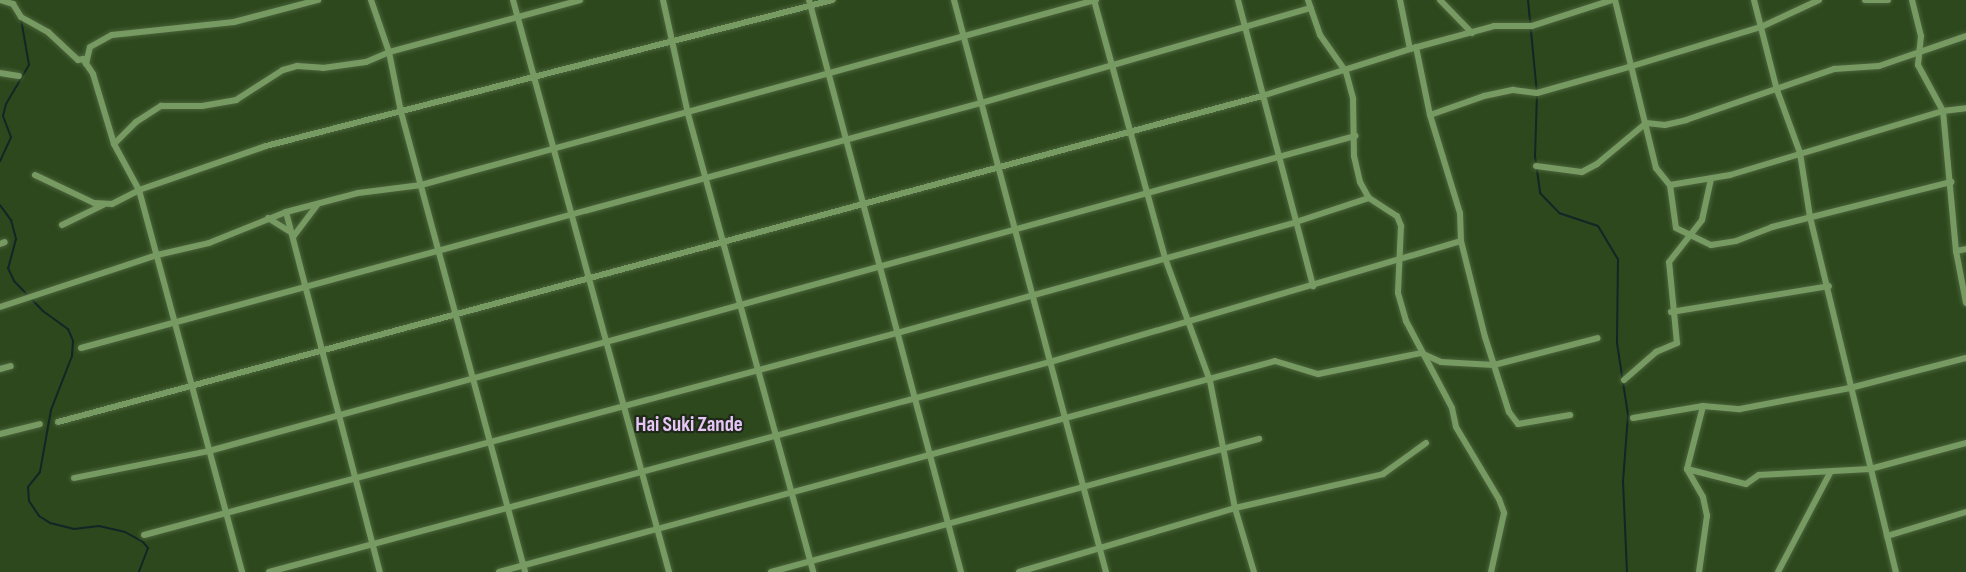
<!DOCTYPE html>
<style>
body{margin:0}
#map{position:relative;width:1966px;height:572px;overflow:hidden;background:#2d481c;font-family:"Sofia Sans Condensed",sans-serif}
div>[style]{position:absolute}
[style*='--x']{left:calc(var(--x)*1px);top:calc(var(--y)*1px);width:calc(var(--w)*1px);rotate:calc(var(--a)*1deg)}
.stream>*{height:2px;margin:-1px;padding:0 1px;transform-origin:1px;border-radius:1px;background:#112626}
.roads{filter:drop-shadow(0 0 2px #4b643b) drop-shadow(0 0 2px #4b643b)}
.street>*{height:6px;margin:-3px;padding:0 3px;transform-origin:3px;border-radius:3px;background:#779a63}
span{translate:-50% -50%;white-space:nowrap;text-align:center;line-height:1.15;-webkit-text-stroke:4.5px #1e2a17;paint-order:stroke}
.neighbourhood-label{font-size:21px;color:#e8c5f9;font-weight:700}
</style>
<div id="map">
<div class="stream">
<div style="--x:1528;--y:0;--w:93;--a:84.5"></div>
<div style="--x:1537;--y:93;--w:63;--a:91.8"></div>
<div style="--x:1535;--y:156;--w:37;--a:82"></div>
<div style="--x:1540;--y:193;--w:28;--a:46"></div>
<div style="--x:1559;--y:213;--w:41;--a:18.4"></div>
<div style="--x:1598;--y:226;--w:39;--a:59"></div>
<div style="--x:1618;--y:259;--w:84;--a:90.7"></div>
<div style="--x:1617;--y:343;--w:73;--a:81.3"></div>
<div style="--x:1628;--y:415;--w:66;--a:94.3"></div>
<div style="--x:1623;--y:481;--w:91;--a:87.5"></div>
<div style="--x:0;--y:161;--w:26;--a:-65"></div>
<div style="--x:11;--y:137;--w:22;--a:-111"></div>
<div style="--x:3;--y:116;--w:12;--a:-76"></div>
<div style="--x:6;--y:104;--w:45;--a:-59.5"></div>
<div style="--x:29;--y:65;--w:47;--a:-99.9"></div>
<div style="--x:0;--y:205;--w:19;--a:54"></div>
<div style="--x:11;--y:220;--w:20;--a:75"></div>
<div style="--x:16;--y:239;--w:30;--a:105"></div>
<div style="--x:8;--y:268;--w:14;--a:65"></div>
<div style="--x:14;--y:281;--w:42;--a:46"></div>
<div style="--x:43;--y:311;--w:31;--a:36"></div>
<div style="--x:68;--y:329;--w:13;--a:67"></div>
<div style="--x:73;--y:341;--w:15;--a:94"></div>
<div style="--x:72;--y:356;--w:58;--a:111.3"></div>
<div style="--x:51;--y:410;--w:63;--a:100.1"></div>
<div style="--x:40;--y:472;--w:19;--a:129"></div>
<div style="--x:28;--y:487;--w:14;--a:86"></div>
<div style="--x:29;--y:501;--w:18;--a:56"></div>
<div style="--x:39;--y:516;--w:13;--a:32"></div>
<div style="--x:50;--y:523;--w:25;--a:14"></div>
<div style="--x:74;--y:529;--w:25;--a:-7"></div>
<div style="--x:99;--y:526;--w:27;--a:13"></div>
<div style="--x:125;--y:532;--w:21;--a:29"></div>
<div style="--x:143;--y:542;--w:8;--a:50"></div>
<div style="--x:148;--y:548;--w:26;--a:111"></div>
</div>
<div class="roads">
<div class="street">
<div style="--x:0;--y:0;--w:14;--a:17"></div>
<div style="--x:13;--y:4;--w:15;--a:58"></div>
<div style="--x:21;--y:17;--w:31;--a:29"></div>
<div style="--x:48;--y:32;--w:41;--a:43"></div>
<div style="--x:78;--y:60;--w:5;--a:-11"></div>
<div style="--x:83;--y:59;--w:18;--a:56"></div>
<div style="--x:93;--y:74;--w:73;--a:73.3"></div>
<div style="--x:114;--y:144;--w:52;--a:61.5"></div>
<div style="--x:139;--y:190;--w:396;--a:74.9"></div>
<div style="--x:371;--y:0;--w:55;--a:70.9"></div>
<div style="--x:389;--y:52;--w:61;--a:78.7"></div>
<div style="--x:401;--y:112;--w:476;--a:74.9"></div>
<div style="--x:513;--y:0;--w:593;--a:74.74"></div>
<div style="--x:663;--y:0;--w:117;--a:77.6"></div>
<div style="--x:688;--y:114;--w:475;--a:74.7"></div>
<div style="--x:809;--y:0;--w:592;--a:75.12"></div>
<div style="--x:954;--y:0;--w:592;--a:75.12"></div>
<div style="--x:1094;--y:0;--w:268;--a:74.6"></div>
<div style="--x:1165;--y:258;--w:131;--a:69.9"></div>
<div style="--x:1210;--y:381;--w:129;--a:78.9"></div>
<div style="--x:1235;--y:508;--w:67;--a:73.5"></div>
<div style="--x:1238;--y:0;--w:296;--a:75.3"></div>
<div style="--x:1308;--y:0;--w:37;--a:71"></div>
<div style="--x:1320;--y:35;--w:45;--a:54.9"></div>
<div style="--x:1346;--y:72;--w:28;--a:75"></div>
<div style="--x:1353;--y:99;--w:57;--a:89"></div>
<div style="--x:1354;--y:156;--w:27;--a:77"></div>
<div style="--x:1360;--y:182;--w:18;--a:61"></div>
<div style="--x:1369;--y:198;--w:33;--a:33"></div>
<div style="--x:1397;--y:216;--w:11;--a:68"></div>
<div style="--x:1401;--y:226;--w:67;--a:92.6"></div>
<div style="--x:1398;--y:293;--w:29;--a:74"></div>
<div style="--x:1406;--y:321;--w:98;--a:62.1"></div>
<div style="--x:1452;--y:408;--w:19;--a:78"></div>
<div style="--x:1456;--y:427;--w:84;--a:59.2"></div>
<div style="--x:1499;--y:499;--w:15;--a:70"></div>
<div style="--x:1504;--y:513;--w:60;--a:102.4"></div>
<div style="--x:1400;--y:0;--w:50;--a:78.5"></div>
<div style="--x:1440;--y:0;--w:46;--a:45.9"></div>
<div style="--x:1615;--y:0;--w:173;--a:76.3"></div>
<div style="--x:1656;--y:168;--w:22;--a:51"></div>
<div style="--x:1670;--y:185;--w:61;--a:-9.5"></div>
<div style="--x:1730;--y:175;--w:222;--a:-16.7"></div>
<div style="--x:1943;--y:111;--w:23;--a:-7"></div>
<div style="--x:1754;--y:0;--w:93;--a:75.7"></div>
<div style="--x:1777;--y:90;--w:67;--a:69.9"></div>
<div style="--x:1800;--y:153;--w:65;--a:81.1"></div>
<div style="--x:1810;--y:217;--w:365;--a:76.4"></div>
<div style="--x:1865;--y:0;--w:23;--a:0"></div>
<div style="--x:1912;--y:0;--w:37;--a:76"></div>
<div style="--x:1921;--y:36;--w:29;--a:96"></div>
<div style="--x:1918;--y:65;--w:52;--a:61.5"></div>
<div style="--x:1943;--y:111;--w:141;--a:84.7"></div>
<div style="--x:1956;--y:251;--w:53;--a:79.1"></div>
<div style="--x:1416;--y:47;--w:69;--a:78.4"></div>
<div style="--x:1430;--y:115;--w:102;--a:73"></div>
<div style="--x:1460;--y:213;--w:28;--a:88"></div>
<div style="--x:1461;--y:241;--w:99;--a:76"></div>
<div style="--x:1485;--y:337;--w:79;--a:72.3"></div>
<div style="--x:1509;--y:412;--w:15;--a:53"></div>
<div style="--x:1518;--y:424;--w:53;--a:-9.8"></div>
<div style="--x:86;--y:64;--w:17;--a:-77"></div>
<div style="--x:90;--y:47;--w:25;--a:-29"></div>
<div style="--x:112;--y:35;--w:123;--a:-6.1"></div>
<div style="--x:234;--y:22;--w:87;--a:-14.7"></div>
<div style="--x:0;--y:73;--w:19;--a:9"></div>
<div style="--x:1430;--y:115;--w:57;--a:-19.4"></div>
<div style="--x:1484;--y:96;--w:30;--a:-12"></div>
<div style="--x:1513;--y:90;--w:24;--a:7"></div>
<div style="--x:1537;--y:93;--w:96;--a:-15.8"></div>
<div style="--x:1629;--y:67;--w:138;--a:-16.9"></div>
<div style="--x:1761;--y:27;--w:64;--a:-25"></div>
<div style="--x:114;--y:144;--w:31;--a:-45"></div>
<div style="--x:136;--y:122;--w:30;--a:-33"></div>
<div style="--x:161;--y:106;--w:41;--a:0"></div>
<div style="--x:202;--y:106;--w:35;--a:-10"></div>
<div style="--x:236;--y:100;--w:56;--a:-32.6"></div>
<div style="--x:283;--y:70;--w:15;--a:-16"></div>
<div style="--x:297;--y:66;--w:26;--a:4"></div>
<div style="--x:323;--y:68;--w:43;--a:-7.9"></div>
<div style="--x:366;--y:62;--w:25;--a:-23"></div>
<div style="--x:389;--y:52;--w:198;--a:-15.2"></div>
<div style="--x:1536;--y:166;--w:46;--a:7.4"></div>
<div style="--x:1582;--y:172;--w:17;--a:-28"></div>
<div style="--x:1597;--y:164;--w:64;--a:-39.9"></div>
<div style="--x:1646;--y:123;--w:19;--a:6"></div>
<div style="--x:1665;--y:125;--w:22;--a:-13"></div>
<div style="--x:1686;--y:120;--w:157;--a:-19"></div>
<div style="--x:1834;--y:69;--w:45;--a:-3.8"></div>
<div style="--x:1879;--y:66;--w:92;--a:-19"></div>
<div style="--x:35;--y:175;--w:65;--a:25.4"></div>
<div style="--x:94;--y:203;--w:18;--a:3"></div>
<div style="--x:112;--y:204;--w:30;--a:-27"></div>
<div style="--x:139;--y:190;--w:134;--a:-19.1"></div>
<div style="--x:266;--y:146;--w:585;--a:-14.46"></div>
<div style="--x:1670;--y:185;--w:43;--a:82.1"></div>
<div style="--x:1676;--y:228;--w:39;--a:26"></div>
<div style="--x:1711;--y:245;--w:25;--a:-9"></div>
<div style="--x:1736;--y:241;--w:39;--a:-21"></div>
<div style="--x:1772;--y:227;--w:185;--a:-14.1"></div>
<div style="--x:286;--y:212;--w:372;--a:75.4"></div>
<div style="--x:268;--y:218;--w:25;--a:32"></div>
<div style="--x:62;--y:225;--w:46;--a:-26"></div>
<div style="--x:293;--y:237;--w:40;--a:-53"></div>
<div style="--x:0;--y:244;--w:5;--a:-22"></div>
<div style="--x:1956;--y:251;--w:10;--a:-11"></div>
<div style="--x:0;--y:307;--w:165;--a:-18.3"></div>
<div style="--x:157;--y:255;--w:53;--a:-13"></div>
<div style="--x:209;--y:243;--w:83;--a:-21.9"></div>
<div style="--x:286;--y:212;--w:74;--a:-14.8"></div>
<div style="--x:358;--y:193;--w:64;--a:-7.2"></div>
<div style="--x:421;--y:185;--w:700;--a:-15.33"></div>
<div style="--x:1671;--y:312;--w:160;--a:-9.3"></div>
<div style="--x:81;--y:348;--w:933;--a:-15.23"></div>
<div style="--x:981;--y:103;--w:343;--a:-16.1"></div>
<div style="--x:0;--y:369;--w:11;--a:-15"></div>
<div style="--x:1624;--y:380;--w:43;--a:-41.2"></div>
<div style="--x:1656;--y:352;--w:23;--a:-23"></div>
<div style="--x:1677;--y:343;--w:81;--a:-95.6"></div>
<div style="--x:1669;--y:262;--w:53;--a:-51.8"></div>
<div style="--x:1702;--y:220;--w:42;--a:-77.6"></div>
<div style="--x:1633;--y:418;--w:71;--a:-9.7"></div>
<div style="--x:1703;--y:406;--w:37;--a:5"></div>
<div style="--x:1740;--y:409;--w:112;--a:-10.8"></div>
<div style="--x:1850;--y:388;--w:120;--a:-14.5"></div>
<div style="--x:58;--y:422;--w:1247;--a:-15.15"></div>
<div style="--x:1262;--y:96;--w:155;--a:-17.6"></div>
<div style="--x:1410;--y:49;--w:87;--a:-15.3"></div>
<div style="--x:1494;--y:26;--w:38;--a:0"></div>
<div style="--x:1532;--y:26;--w:84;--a:-18"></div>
<div style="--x:0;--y:434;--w:41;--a:-14"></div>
<div style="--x:1687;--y:469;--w:61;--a:14.3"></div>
<div style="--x:1746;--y:484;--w:16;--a:-35"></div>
<div style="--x:1759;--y:475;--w:111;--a:-3.1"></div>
<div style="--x:1870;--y:469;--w:99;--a:-15.2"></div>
<div style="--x:74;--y:478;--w:138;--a:-11.3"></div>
<div style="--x:209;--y:451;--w:1189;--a:-15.37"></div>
<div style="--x:144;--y:535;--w:780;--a:-15.02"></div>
<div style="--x:897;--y:333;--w:414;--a:-15.5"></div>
<div style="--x:1296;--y:222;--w:77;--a:-18.2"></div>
<div style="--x:1887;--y:536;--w:83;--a:-16.9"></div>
<div style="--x:269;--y:572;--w:809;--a:-15.05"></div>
<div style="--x:1050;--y:362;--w:428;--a:-16.4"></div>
<div style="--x:499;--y:572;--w:804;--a:-15.21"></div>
<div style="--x:1275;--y:361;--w:45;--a:16.8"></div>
<div style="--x:1318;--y:374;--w:105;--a:-11.5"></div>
<div style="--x:1421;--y:353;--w:22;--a:24"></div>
<div style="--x:1441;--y:362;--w:53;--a:3.2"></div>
<div style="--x:1494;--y:365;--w:107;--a:-14.6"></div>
<div style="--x:771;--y:572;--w:506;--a:-15.25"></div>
<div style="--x:1019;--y:572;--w:225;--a:-16.5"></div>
<div style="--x:1235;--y:508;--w:152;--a:-12.9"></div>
<div style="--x:1383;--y:474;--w:53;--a:-35.8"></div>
<div style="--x:1699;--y:572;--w:57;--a:-81.9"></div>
<div style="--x:1707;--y:516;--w:19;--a:-102"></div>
<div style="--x:1703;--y:497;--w:32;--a:-120"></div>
<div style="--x:1687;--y:469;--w:65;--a:-75.7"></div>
<div style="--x:1778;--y:572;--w:112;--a:-62.3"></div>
</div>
</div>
<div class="neighbourhood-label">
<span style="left:689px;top:425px">Hai Suki Zande</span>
</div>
</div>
